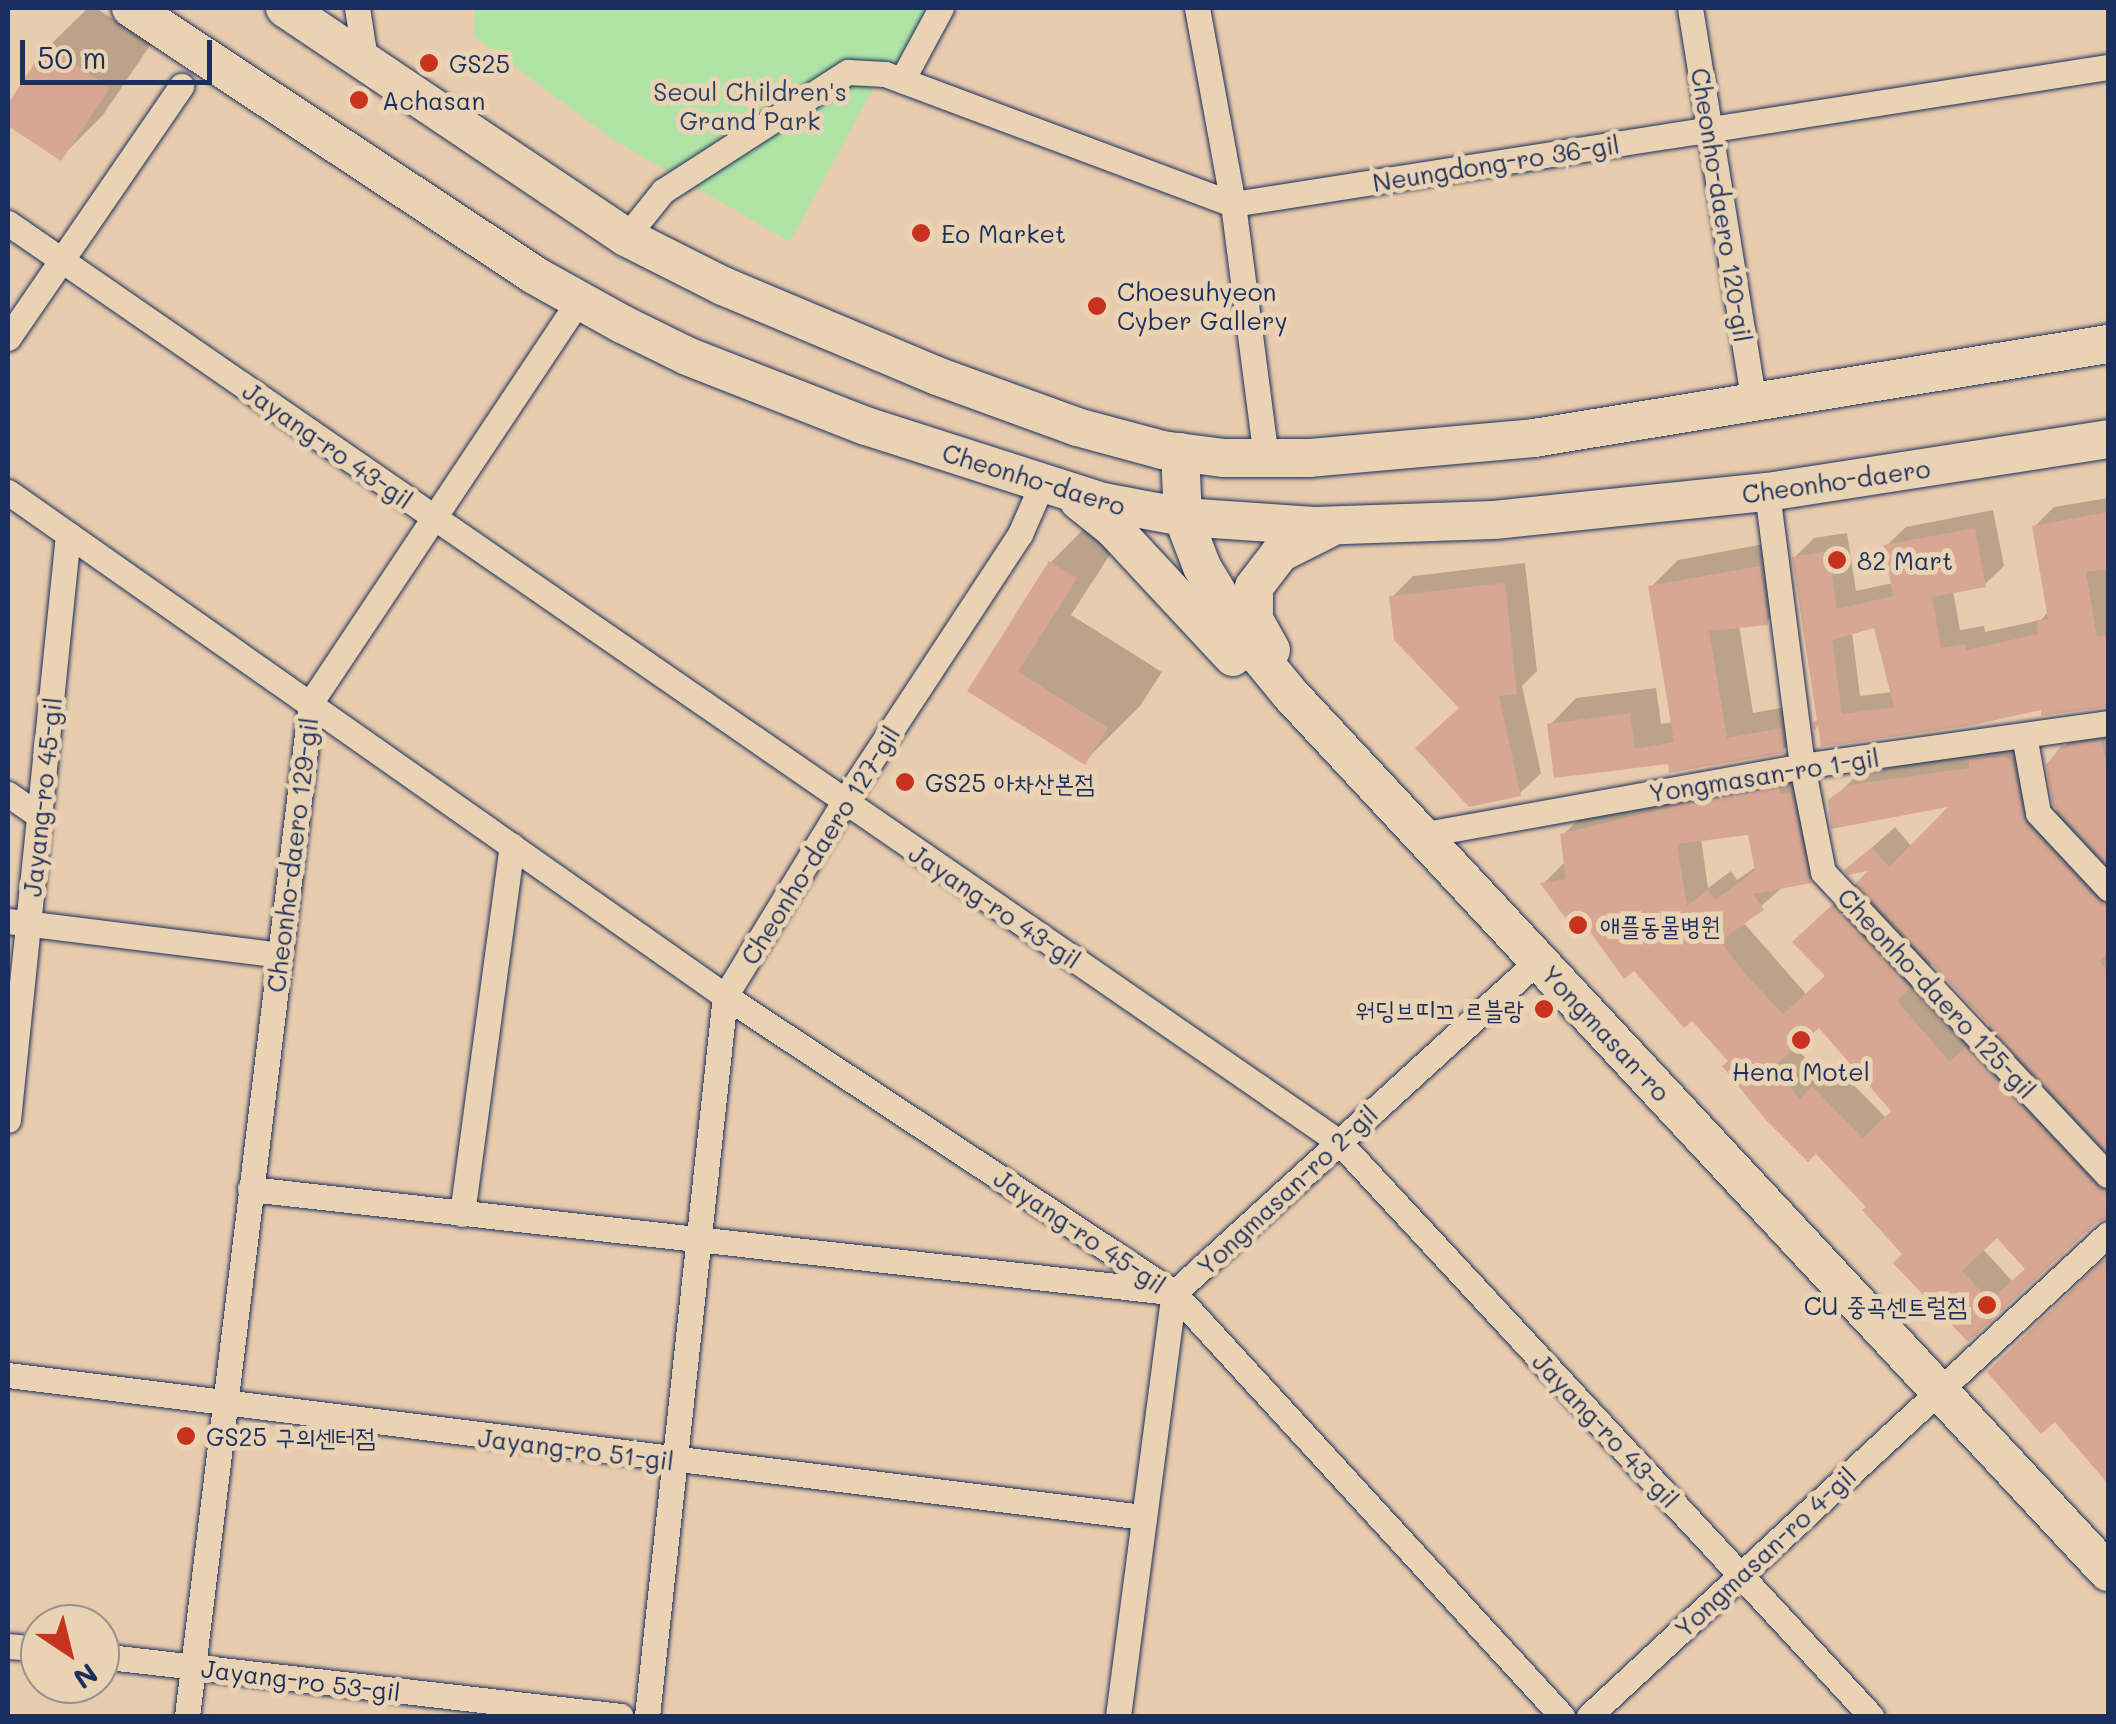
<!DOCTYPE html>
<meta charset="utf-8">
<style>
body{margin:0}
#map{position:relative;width:2116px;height:1724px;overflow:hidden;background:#e9ccad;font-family:Mali,"Poor Story",sans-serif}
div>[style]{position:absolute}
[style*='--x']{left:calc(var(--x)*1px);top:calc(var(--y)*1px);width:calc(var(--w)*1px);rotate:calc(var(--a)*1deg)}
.green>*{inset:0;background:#afe4a6}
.shadow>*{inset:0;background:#0003}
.building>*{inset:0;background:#d7a793}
.roads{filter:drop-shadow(0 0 2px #1b2f5e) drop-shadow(0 0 2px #1b2f5e)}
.street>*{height:25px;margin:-12.5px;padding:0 12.5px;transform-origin:12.5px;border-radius:12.5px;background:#ead3b3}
.primary>*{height:38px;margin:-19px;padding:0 19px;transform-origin:19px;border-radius:19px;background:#ead3b3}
.dots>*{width:28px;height:28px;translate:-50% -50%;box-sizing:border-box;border:5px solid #ead3b3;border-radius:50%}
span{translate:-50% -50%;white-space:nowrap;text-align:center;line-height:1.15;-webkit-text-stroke:10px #ead3b3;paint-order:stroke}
.poi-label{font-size:25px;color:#1b2f5e}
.left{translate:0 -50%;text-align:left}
.right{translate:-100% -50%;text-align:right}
.park-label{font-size:25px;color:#2a4165}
.street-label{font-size:25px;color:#1b2f5e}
.frame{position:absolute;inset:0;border:10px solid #1b2f5e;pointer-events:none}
.north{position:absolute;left:20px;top:1604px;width:100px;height:100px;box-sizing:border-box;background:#ead3b3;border:2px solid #979191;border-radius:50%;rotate:145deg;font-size:28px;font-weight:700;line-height:40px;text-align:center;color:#1b2f5e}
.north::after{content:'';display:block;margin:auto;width:35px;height:45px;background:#c8321e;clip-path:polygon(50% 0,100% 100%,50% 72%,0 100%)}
.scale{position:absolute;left:20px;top:40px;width:192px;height:45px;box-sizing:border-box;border:5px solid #1b2f5e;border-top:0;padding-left:12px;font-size:30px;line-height:35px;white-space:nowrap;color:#1b2f5e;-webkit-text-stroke:8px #ead3b3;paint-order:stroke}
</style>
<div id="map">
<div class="green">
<div style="clip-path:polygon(475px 8px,932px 8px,898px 70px,886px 65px,790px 242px,612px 139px,474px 36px)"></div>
</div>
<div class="shadow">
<div style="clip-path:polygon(88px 8px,96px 8px,151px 44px,103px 115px,60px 158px,8px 123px,8px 108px,48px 47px)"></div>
<div style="clip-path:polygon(evenodd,2108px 498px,2108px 705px,2044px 713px,2043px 707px,1815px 722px,1820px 718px,1794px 558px,1814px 538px,1847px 533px,1856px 591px,1893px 583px,1886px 546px,1906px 527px,1993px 510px,2004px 566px,1984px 585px,1953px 591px,1960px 630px,1984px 626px,1985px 632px,2041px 620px,2049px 611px,2034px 527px,2054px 507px,2108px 498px,1876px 625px,1893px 692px,1860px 696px,1852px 632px,1876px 625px)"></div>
<div style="clip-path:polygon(1106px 506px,1131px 522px,1071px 615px,1162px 672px,1140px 706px,1085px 761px,970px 690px,1051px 562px)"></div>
<div style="clip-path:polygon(1786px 540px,1793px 596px,1766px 622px,1739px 625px,1753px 713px,1807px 703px,1810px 724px,1783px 750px,1670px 762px,1550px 725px,1576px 698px,1656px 688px,1661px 724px,1673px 722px,1651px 587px,1678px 560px)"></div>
<div style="clip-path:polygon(1525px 563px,1537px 671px,1522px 686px,1541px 773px,1520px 793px,1392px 597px,1413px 576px)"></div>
<div style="clip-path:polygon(evenodd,2108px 722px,2108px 1218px,2096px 1220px,1968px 1339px,1869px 1207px,1692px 1017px,1577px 908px,1543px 884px,1566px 861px,1563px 835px,1585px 813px,1800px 766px,1831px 859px,1810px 880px,1785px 885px,1743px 922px,1806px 994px,1827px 975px,1817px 920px,1875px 867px,1847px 870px,1895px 827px,1912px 847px,1955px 803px,1831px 801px,1853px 779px,1872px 764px,2028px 736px,2047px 802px,2057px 813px,2048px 765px,2085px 725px,2108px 722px,1750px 832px,1757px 866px,1737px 880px,1731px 871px,1708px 888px,1701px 838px,1750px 832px,2108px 722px,1933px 962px,1992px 1024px,1973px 1042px,1917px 978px,1933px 962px,2108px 722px,1819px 1025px,1894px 1111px,1886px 1118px,1836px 1067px,1823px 1079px,1795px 1046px,1819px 1025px,2108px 722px,1997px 1234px,2027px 1268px,2013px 1282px,1982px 1248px,1997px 1234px)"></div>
<div style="clip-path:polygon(2108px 1258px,2108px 1479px,2055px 1418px,2012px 1351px)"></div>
</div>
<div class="building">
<div style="clip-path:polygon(46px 45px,110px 88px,61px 161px,8px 126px,8px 104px)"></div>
<div style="clip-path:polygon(evenodd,2108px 512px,2108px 569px,2086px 572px,2097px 637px,2108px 635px,2108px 707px,2041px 716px,2041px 710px,1969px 726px,1821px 747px,1818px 726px,1814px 731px,1813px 722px,1817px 721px,1792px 557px,1828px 551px,1837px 609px,1893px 596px,1884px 545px,1975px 528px,1986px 587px,1932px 597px,1941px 648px,1965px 644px,1966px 650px,2038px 634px,2036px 620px,2048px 619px,2032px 526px,2108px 512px,1874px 628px,1894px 707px,1842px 714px,1832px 640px,1874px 628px)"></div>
<div style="clip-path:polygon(1049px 561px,1077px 578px,1018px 672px,1108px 728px,1085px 765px,967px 691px)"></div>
<div style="clip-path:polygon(1760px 566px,1768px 625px,1709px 631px,1727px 738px,1781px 728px,1784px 753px,1669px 773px,1668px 764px,1554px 778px,1547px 724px,1630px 713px,1635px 749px,1674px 742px,1648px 586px)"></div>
<div style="clip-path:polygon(1505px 583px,1517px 694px,1499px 696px,1521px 796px,1469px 807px,1415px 748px,1459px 708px,1394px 640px,1389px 596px)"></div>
<div style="clip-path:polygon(2101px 740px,2108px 772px,2108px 865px,2053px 805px,2046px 765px,2061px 746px)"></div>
<div style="clip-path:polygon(2006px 757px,2012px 762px,2026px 824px,2096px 899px,2108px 904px,2108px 952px,2099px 961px,2108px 971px,2108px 1152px,1856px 883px,1868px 871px,1848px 875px,1844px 870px,1872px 847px,1889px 867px,1948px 807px,1831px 829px,1828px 800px,1848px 785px,1969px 768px,1969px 760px)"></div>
<div style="clip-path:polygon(evenodd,1779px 787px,1780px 794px,1791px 792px,1811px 883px,1753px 894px,1764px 910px,1720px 941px,1746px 975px,1783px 1014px,1825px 976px,1792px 942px,1832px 905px,1910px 988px,1897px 1001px,1950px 1062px,1965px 1047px,2096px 1186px,2108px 1191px,2108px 1218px,2097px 1222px,1968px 1342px,1893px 1263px,1902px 1254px,1862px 1210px,1866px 1207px,1816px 1154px,1808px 1162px,1766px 1120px,1722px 1066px,1728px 1061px,1692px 1021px,1684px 1028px,1634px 971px,1624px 979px,1576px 912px,1566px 919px,1540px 883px,1566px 879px,1560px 834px,1675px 806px,1779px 787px,1748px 835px,1755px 871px,1715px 900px,1708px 890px,1687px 906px,1677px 844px,1748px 835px,1779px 787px,1819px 1028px,1891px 1111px,1863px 1138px,1812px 1086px,1800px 1099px,1773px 1067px,1819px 1028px,1779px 787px,1997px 1238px,2025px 1269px,1990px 1301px,1962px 1271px,1997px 1238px)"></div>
<div style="clip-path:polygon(2108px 1256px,2108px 1484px,2055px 1422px,2041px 1434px,1987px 1372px)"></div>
</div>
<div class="roads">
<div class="street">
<div style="--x:357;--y:8;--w:58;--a:81"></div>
<div style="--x:1197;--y:8;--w:199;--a:79.6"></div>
<div style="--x:1233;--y:204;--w:257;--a:82.6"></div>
<div style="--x:1690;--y:8;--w:400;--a:80.8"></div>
<div style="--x:902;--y:80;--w:82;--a:-61.6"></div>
<div style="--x:8;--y:223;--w:1617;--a:34.62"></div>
<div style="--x:1339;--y:1142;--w:783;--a:47.17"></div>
<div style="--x:626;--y:237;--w:59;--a:-51.2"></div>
<div style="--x:663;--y:191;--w:220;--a:-32.8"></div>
<div style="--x:848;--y:72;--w:37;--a:3"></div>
<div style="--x:885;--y:74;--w:371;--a:20.5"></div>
<div style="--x:1233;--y:204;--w:886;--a:-8.9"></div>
<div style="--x:8;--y:338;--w:306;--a:-55.5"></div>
<div style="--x:8;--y:492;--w:876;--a:35.1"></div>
<div style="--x:725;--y:996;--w:538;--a:33.48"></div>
<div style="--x:1174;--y:1293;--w:574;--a:47.47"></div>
<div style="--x:1767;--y:492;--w:276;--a:82.7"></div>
<div style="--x:1802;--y:766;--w:108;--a:78.8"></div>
<div style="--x:1823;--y:872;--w:416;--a:46.8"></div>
<div style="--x:2024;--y:735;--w:79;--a:79.8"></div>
<div style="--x:2038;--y:813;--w:103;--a:47"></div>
<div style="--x:8;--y:794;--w:39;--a:35"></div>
<div style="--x:1420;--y:835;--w:388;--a:-10.2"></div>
<div style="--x:1802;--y:766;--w:309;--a:-8"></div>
<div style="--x:8;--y:921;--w:274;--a:7.1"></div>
<div style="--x:8;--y:1120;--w:589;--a:-84.15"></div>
<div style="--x:250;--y:1189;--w:925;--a:6.39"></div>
<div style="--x:462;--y:1214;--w:372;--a:-82.3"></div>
<div style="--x:8;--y:1375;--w:1145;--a:7.13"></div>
<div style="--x:8;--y:1646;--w:32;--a:5"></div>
<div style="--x:100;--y:1656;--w:524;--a:6.57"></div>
<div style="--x:187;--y:1716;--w:1022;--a:-83.03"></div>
<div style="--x:311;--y:702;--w:482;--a:-56.3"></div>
<div style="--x:647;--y:1716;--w:724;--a:-83.82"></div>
<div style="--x:725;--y:996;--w:228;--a:-58.5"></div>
<div style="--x:844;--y:802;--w:321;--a:-56.7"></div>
<div style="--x:1020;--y:534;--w:55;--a:-66.3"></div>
<div style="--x:1118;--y:1716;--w:427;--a:-82.5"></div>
<div style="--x:1174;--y:1293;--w:493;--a:-42.4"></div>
<div style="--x:1589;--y:1716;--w:708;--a:-42.88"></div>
</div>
<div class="primary">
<div style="--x:131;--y:8;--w:483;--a:33.5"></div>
<div style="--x:534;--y:275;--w:101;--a:29.1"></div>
<div style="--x:622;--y:324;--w:72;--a:26.2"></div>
<div style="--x:687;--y:356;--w:192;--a:21.4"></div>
<div style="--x:866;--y:426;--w:249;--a:17.8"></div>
<div style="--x:1103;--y:502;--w:81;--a:10.6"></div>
<div style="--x:1183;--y:517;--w:131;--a:3.9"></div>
<div style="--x:1314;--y:526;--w:180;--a:-1.9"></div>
<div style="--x:1494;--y:520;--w:274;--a:-5.9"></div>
<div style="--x:1767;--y:492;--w:345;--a:-8.8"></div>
<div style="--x:285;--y:8;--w:411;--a:33.9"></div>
<div style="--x:626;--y:237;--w:109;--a:26.8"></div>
<div style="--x:723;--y:286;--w:232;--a:22.8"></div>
<div style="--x:937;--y:376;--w:149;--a:20"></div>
<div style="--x:1077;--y:427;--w:88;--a:15.1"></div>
<div style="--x:1162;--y:450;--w:63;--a:7.4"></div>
<div style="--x:1224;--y:458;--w:86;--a:0"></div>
<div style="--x:1310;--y:458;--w:225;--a:-5.1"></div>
<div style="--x:1534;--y:438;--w:582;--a:-9.3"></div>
<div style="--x:1180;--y:452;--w:65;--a:87.4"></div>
<div style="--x:1183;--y:517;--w:53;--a:69.2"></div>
<div style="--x:1202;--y:567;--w:89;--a:58.8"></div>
<div style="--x:1248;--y:643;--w:66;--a:50.5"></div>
<div style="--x:1290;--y:694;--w:1200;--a:47.03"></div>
<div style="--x:1079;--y:501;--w:43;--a:38.5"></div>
<div style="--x:1113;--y:528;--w:176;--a:47.1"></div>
<div style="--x:1271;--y:650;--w:35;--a:-119"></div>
<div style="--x:1254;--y:619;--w:32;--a:-90"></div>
<div style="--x:1254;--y:587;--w:43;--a:-52.6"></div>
<div style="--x:1280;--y:553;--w:54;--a:-26.6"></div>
</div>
</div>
<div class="dots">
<div style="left:429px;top:63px;background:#c8321e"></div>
<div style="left:359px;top:100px;background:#c8321e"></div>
<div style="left:921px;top:233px;background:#c8321e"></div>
<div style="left:1097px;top:306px;background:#c8321e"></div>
<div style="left:1837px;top:560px;background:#c8321e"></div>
<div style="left:905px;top:782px;background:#c8321e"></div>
<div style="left:1578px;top:925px;background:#c8321e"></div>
<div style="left:1544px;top:1009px;background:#c8321e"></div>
<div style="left:1801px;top:1040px;background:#c8321e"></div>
<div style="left:1987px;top:1305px;background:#c8321e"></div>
<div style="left:186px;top:1436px;background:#c8321e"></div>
</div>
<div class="poi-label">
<span class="left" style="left:449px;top:63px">GS25</span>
<span class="left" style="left:382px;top:100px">Achasan</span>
<span class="left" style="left:941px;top:233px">Eo Market</span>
<span class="left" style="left:1117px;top:306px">Choesuhyeon<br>Cyber Gallery</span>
<span class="left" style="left:1857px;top:560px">82 Mart</span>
<span class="left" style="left:925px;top:782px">GS25 아차산본점</span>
<span class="left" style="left:1600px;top:925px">애플동물병원</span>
<span class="right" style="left:1524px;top:1009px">워딩브띠끄 르블랑</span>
<span style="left:1801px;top:1071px">Hena Motel</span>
<span class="right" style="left:1967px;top:1305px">CU 중곡센트럴점</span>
<span class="left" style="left:206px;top:1436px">GS25 구의센터점</span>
</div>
<div class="park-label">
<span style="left:750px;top:106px">Seoul Children's<br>Grand Park</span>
</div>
<div class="street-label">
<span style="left:1496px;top:163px;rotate:-9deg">Neungdong-ro 36-gil</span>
<span style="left:1722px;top:205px;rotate:81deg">Cheonho-daero 120-gil</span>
<span style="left:328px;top:445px;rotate:35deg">Jayang-ro 43-gil</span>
<span style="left:1034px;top:479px;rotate:17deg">Cheonho-daero</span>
<span style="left:1836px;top:481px;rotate:-8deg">Cheonho-daero</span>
<span style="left:1764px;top:775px;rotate:-9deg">Yongmasan-ro 1-gil</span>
<span style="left:42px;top:797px;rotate:-84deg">Jayang-ro 45-gil</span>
<span style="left:820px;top:845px;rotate:-58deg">Cheonho-daero 127-gil</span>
<span style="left:292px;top:855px;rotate:-83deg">Cheonho-daero 129-gil</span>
<span style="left:995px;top:906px;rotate:34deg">Jayang-ro 43-gil</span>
<span style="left:1937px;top:993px;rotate:47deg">Cheonho-daero 125-gil</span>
<span style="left:1606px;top:1033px;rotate:47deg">Yongmasan-ro</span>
<span style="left:1287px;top:1190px;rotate:-43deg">Yongmasan-ro 2-gil</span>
<span style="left:1080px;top:1231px;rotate:34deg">Jayang-ro 45-gil</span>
<span style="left:1606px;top:1430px;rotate:47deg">Jayang-ro 43-gil</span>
<span style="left:576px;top:1449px;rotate:7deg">Jayang-ro 51-gil</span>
<span style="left:1765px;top:1552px;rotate:-43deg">Yongmasan-ro 4-gil</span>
<span style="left:301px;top:1680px;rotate:7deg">Jayang-ro 53-gil</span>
</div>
<div class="frame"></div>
<div class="north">N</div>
<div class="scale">50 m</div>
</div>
